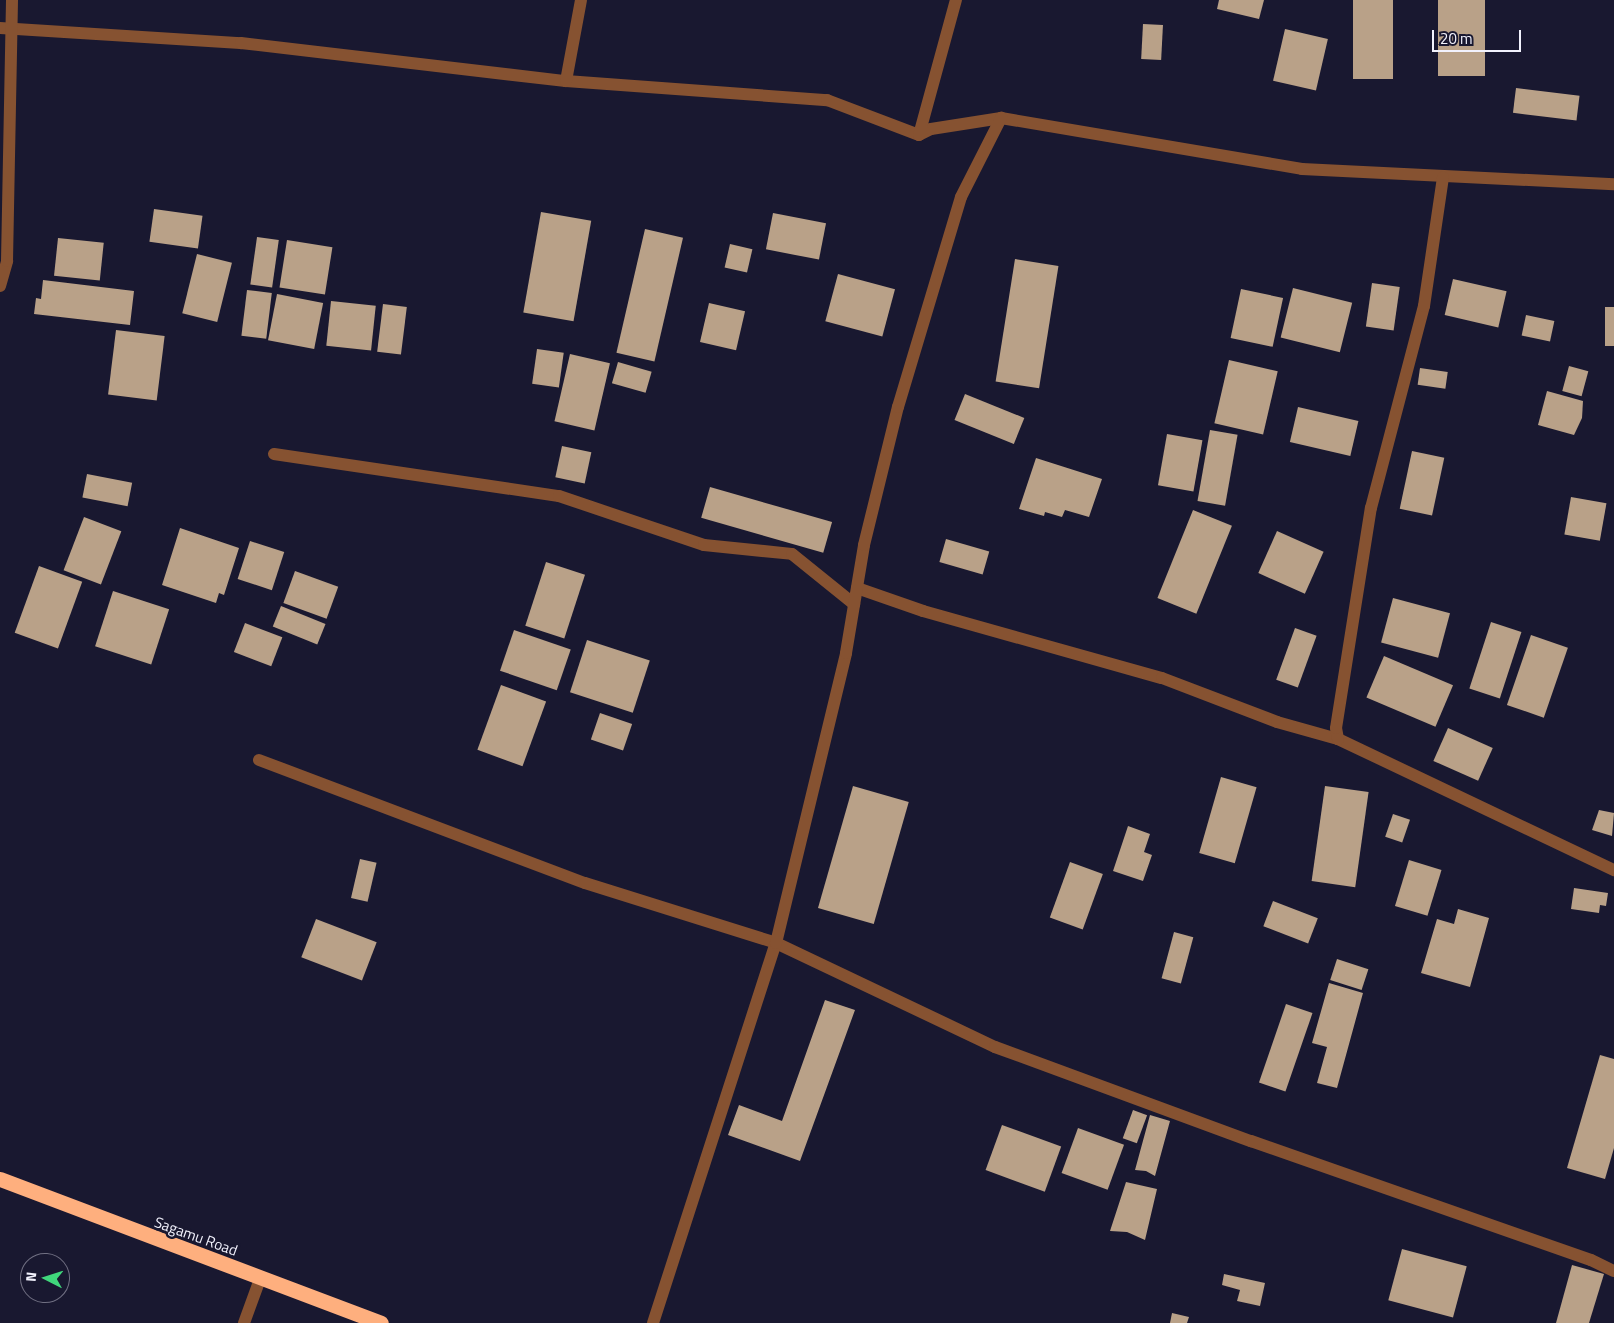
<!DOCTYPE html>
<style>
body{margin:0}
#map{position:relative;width:1614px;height:1323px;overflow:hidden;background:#191830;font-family:"Titillium Web",sans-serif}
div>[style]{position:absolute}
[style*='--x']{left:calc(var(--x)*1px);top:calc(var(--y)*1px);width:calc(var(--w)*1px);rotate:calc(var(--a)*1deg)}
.building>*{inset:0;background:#b9a188;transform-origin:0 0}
.minor>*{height:12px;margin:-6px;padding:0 6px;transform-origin:6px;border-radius:6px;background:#865231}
.highway>*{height:15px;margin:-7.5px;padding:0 7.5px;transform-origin:7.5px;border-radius:7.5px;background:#feaf7e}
span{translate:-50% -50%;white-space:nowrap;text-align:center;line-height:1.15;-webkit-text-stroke:5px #191830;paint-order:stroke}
.street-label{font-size:15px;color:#f2f2fd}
.north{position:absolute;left:20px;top:1253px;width:50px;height:50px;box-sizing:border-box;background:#191830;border:1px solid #706f82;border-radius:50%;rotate:275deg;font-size:14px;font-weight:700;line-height:20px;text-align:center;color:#f2f2fd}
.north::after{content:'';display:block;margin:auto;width:18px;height:22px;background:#40d77c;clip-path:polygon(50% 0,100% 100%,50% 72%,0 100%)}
.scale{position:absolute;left:1432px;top:30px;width:89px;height:22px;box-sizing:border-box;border:2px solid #f2f2fd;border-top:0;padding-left:6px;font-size:15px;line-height:18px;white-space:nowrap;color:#f2f2fd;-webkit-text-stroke:4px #191830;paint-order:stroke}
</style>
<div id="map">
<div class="building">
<div style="clip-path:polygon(1219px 0,1264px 0,1259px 19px,1217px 9px)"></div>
<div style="left:1353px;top:0;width:40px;height:79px"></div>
<div style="left:1438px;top:0;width:47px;height:76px"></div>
<div style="left:1143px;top:24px;width:20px;height:35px;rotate:3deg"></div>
<div style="left:1285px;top:29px;width:44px;height:53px;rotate:13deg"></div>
<div style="left:1516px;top:88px;width:64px;height:25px;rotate:7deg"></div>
<div style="left:154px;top:209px;width:49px;height:33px;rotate:8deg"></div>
<div style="left:541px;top:212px;width:51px;height:102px;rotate:10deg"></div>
<div style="left:773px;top:213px;width:54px;height:37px;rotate:11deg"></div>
<div style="left:645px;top:229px;width:39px;height:127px;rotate:13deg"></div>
<div style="left:257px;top:237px;width:22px;height:48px;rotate:8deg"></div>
<div style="left:58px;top:238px;width:46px;height:38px;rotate:6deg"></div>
<div style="left:287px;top:240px;width:46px;height:48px;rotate:9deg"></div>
<div style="left:730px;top:244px;width:23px;height:24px;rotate:13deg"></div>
<div style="left:197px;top:254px;width:36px;height:61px;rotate:14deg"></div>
<div style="left:1015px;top:259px;width:44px;height:124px;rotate:9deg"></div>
<div style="left:838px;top:274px;width:59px;height:49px;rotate:15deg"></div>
<div style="left:1453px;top:279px;width:55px;height:37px;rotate:13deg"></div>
<div style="clip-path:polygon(43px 280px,134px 291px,130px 325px,34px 314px,36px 298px,41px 299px)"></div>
<div style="left:1372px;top:283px;width:28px;height:44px;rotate:8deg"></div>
<div style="left:1293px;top:288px;width:61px;height:51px;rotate:14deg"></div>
<div style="left:1241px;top:289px;width:43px;height:50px;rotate:12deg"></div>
<div style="left:247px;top:290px;width:25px;height:46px;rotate:7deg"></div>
<div style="left:277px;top:294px;width:47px;height:47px;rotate:11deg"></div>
<div style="left:331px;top:301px;width:45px;height:45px;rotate:6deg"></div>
<div style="left:709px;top:303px;width:37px;height:40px;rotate:13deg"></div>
<div style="left:383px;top:304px;width:24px;height:48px;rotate:7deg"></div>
<div style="left:1605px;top:307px;width:9px;height:39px"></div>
<div style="left:1526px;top:315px;width:29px;height:21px;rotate:12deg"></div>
<div style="left:116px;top:330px;width:49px;height:65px;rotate:7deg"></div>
<div style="left:537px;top:349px;width:27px;height:35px;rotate:8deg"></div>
<div style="left:570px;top:354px;width:41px;height:69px;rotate:13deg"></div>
<div style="left:1229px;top:360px;width:50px;height:65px;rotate:13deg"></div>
<div style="left:618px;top:362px;width:35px;height:22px;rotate:16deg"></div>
<div style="left:1569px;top:366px;width:20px;height:26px;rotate:15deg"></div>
<div style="left:1420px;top:368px;width:28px;height:17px;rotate:8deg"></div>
<div style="clip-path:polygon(1547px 391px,1583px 401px,1582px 418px,1574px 435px,1538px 425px)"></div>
<div style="left:965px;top:394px;width:64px;height:28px;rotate:22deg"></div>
<div style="left:1298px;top:407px;width:62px;height:36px;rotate:13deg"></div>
<div style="left:1210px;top:430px;width:28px;height:72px;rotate:10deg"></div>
<div style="left:1167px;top:434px;width:36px;height:52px;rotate:10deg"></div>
<div style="left:562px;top:446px;width:30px;height:32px;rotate:12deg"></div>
<div style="left:1412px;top:451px;width:33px;height:59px;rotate:12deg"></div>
<div style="clip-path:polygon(1036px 458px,1102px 479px,1089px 517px,1065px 510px,1062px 517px,1045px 512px,1044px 516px,1019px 509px)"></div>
<div style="left:87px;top:474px;width:46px;height:24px;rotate:11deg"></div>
<div style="left:710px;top:487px;width:127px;height:32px;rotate:16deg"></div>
<div style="left:1571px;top:497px;width:36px;height:38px;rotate:10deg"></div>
<div style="left:1193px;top:510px;width:42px;height:95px;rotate:22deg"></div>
<div style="left:84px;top:517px;width:40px;height:57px;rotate:21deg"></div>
<div style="clip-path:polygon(180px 528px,239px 548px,224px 595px,219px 593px,216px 603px,162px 585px)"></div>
<div style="left:1277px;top:531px;width:51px;height:46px;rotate:24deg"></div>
<div style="left:946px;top:539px;width:45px;height:24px;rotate:16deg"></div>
<div style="left:250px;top:541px;width:36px;height:40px;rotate:18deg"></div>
<div style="left:546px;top:562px;width:41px;height:67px;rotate:18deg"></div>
<div style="left:39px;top:566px;width:46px;height:71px;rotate:20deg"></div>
<div style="left:295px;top:571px;width:46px;height:34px;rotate:20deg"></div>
<div style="left:113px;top:591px;width:59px;height:58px;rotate:18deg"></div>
<div style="left:1393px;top:598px;width:59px;height:46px;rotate:15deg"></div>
<div style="left:281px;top:606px;width:48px;height:22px;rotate:22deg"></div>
<div style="left:1491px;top:622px;width:32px;height:70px;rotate:18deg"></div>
<div style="left:245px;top:623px;width:40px;height:31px;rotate:21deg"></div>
<div style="left:1295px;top:628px;width:23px;height:55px;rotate:20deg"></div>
<div style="left:514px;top:630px;width:60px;height:43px;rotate:19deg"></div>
<div style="left:1531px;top:635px;width:39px;height:74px;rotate:19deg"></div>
<div style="left:587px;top:640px;width:66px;height:55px;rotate:18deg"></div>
<div style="left:1384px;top:656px;width:75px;height:45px;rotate:23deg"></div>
<div style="left:501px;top:685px;width:48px;height:69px;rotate:20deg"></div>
<div style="left:600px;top:713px;width:34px;height:28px;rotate:19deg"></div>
<div style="left:1448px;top:728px;width:49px;height:36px;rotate:24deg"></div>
<div style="left:1221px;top:777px;width:37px;height:79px;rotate:16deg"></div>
<div style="left:853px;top:786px;width:58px;height:127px;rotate:16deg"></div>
<div style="left:1325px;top:786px;width:44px;height:96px;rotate:8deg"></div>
<div style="clip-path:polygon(1599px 810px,1614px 813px,1612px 836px,1592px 830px)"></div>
<div style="left:1393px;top:814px;width:18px;height:24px;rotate:19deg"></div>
<div style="clip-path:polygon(1128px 826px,1150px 834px,1144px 852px,1152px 855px,1143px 881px,1113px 871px)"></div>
<div style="left:360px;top:859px;width:17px;height:40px;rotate:13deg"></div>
<div style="left:1409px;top:860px;width:34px;height:48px;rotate:17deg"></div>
<div style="left:1070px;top:862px;width:35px;height:59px;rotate:20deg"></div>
<div style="clip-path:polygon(1574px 888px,1608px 893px,1606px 906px,1600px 905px,1599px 913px,1571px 909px)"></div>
<div style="left:1273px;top:901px;width:48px;height:27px;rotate:21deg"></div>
<div style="clip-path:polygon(1458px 909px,1489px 918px,1470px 987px,1421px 973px,1437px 919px,1454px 924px)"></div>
<div style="left:316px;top:919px;width:65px;height:41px;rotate:21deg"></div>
<div style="left:1174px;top:932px;width:20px;height:48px;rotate:15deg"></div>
<div style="left:1337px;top:959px;width:33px;height:22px;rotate:18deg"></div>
<div style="clip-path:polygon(1329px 983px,1363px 993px,1337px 1088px,1317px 1083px,1327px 1047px,1312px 1043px)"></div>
<div style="clip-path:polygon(825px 1000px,855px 1010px,800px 1161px,728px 1135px,739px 1105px,782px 1121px)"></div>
<div style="left:1286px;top:1004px;width:28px;height:83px;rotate:19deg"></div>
<div style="clip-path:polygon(1600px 1055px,1614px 1059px,1614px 1148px,1605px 1179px,1567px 1168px)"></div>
<div style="left:1133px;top:1110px;width:15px;height:30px;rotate:20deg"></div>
<div style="clip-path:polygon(1150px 1115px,1170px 1121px,1155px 1176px,1146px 1171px,1135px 1170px)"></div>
<div style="left:1002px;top:1125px;width:63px;height:48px;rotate:20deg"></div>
<div style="left:1078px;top:1128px;width:49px;height:48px;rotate:20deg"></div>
<div style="clip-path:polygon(1126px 1182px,1157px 1189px,1145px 1240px,1127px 1232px,1110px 1231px)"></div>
<div style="left:1402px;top:1249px;width:67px;height:53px;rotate:15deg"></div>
<div style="clip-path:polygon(1572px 1265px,1604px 1274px,1589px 1323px,1556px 1323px)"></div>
<div style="clip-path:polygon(1224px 1274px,1265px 1283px,1260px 1306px,1237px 1301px,1240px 1290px,1222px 1285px)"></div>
<div style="clip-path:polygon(1172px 1313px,1189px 1317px,1187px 1323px,1170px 1323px)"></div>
</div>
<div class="minor">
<div style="--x:0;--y:28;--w:241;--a:3.6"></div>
<div style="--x:241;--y:43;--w:327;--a:6.7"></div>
<div style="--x:566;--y:81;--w:262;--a:4.2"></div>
<div style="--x:827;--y:100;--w:98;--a:20.8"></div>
<div style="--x:919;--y:135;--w:13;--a:-27"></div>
<div style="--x:931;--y:129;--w:71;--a:-8.9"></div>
<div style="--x:1001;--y:118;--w:305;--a:9.6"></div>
<div style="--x:1302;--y:169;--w:312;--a:2.8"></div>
<div style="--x:566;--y:81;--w:82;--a:-79.5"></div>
<div style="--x:919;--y:135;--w:140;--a:-74.7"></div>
<div style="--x:0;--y:286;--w:26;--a:-74"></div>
<div style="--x:7;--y:261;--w:261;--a:-88.9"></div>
<div style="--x:274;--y:454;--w:288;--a:8.4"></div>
<div style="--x:559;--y:496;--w:153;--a:18.7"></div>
<div style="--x:704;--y:545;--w:88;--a:5.8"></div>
<div style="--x:792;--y:554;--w:80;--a:38.9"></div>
<div style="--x:857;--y:588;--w:70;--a:19.2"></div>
<div style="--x:923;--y:611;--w:248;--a:15.7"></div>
<div style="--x:1162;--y:678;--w:123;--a:20.9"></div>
<div style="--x:1277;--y:722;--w:63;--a:15.6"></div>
<div style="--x:1338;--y:739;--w:306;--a:25.4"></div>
<div style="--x:1338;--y:739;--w:11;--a:-100"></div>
<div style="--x:1336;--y:728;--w:223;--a:-81"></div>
<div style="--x:1371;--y:508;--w:209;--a:-75.3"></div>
<div style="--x:1424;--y:306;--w:130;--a:-81.6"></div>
<div style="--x:259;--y:760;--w:348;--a:20.7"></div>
<div style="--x:585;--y:883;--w:200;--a:17.4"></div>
<div style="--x:776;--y:943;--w:242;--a:25.4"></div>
<div style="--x:995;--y:1047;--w:273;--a:20.2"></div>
<div style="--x:1251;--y:1141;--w:360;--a:19.3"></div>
<div style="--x:1591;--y:1260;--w:25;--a:26"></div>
<div style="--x:244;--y:1323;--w:47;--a:-70"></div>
<div style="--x:653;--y:1323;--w:399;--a:-72.1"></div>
<div style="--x:776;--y:943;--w:298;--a:-76.4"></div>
<div style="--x:846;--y:653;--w:109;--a:-80.5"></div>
<div style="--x:864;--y:545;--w:142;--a:-76.2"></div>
<div style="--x:898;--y:407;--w:219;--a:-73.3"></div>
<div style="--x:961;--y:197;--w:89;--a:-63.1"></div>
</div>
<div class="highway">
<div style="--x:0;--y:1179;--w:407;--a:20.7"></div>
</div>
<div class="street-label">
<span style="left:196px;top:1236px;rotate:20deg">Sagamu Road</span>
</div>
<div class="north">N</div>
<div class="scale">20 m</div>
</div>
